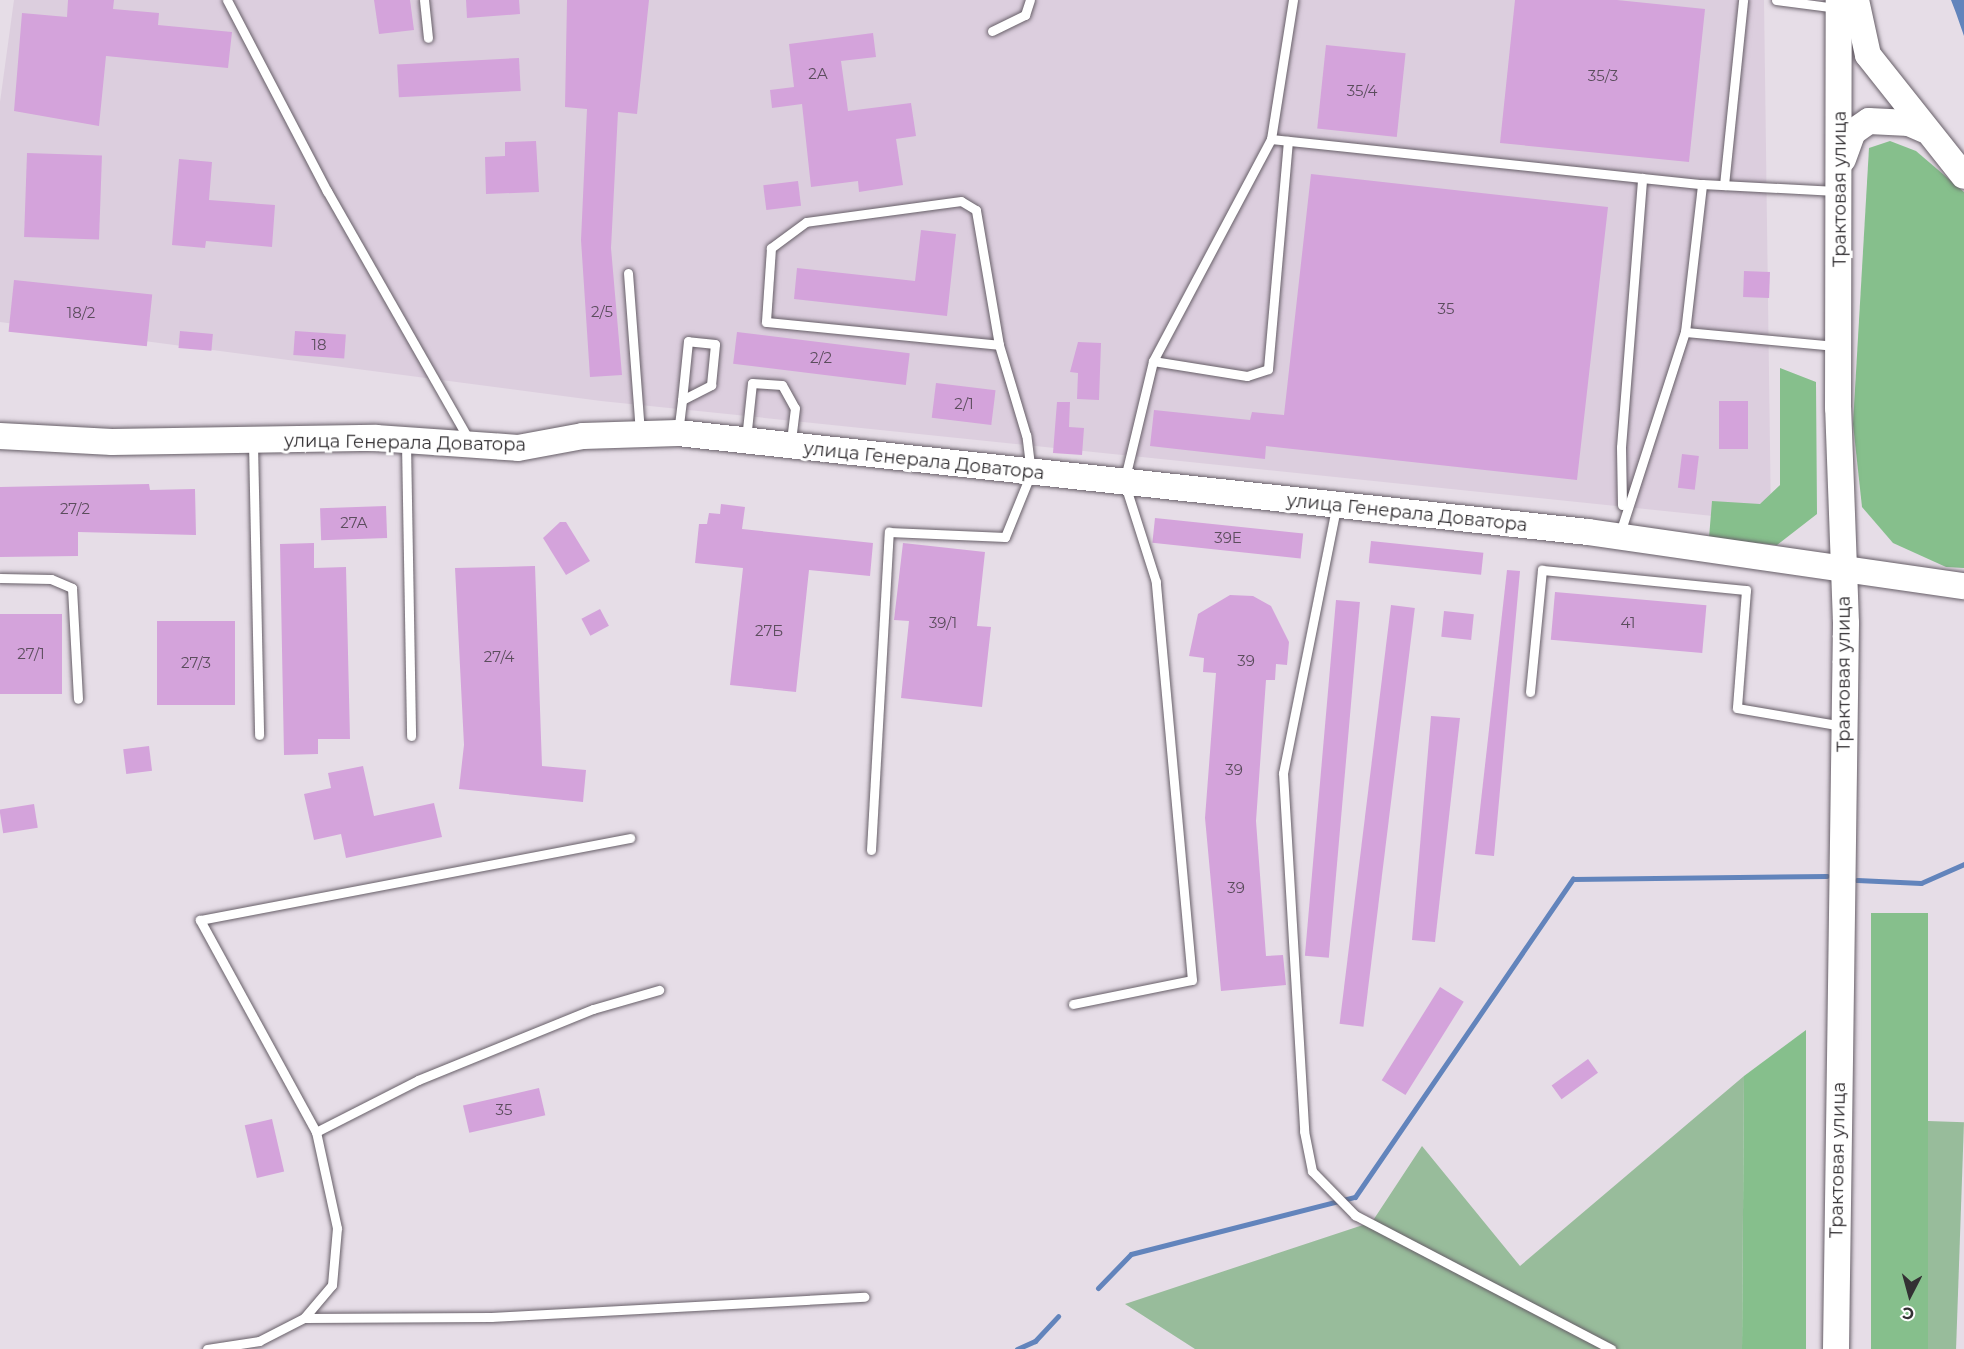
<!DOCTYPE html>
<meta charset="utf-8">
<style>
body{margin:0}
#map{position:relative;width:1964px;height:1349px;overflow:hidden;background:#e6dde7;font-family:Montserrat,sans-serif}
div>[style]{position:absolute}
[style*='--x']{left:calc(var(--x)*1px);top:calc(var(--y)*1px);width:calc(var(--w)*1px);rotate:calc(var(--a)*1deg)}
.built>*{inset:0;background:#dccede}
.green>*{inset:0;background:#98bc9b;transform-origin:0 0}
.forest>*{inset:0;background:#86bf8c;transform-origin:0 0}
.water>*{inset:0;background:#6284bc}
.stream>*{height:5px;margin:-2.5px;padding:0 2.5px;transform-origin:2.5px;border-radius:2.5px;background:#6284bc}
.building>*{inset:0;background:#d4a3db;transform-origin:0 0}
.roads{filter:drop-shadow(0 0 2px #675f68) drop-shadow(0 0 2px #675f68)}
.lane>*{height:9px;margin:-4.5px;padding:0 4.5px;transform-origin:4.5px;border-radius:4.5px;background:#fff}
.secondary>*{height:26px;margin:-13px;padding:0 13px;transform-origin:13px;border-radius:13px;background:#fff}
span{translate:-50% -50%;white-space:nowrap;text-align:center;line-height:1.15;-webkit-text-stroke:6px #fff;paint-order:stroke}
.number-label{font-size:15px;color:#5b4d5d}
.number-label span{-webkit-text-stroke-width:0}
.street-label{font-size:18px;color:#333033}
.north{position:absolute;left:1880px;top:1265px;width:60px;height:60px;-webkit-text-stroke:4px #fff;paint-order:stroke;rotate:186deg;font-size:16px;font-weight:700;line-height:24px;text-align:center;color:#333033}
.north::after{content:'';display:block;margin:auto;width:21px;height:27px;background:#333033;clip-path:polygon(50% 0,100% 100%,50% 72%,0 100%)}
</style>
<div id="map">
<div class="built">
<div style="clip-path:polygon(14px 0,1764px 0,1771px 522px,601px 401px,0 322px,0 102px)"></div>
</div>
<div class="green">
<div style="clip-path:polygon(1744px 1076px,1742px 1349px,1195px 1349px,1125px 1304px,1372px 1222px,1422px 1146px,1520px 1266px)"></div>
<div style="left:1928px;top:1121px;width:36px;height:228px;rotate:2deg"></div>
</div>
<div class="forest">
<div style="clip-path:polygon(1890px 141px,1916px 151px,1964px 192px,1964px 568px,1946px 567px,1893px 543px,1862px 507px,1853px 424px,1869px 148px)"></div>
<div style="clip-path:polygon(1780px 368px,1816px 382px,1817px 514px,1777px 545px,1709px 538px,1712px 501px,1760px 504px,1780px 485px)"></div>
<div style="left:1928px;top:913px;width:436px;height:57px;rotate:90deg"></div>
<div style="clip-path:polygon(1806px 1030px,1806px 1349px,1742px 1349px,1744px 1076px)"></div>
</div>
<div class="water">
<div style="clip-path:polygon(1951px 0,1964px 0,1964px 36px,1956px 13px)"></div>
</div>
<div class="stream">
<div style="--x:1857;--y:880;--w:64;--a:2.7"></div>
<div style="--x:1921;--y:883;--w:47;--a:-23.8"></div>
<div style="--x:1098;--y:1288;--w:47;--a:-45.9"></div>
<div style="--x:1131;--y:1254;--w:231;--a:-14.3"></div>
<div style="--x:1355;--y:1197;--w:386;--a:-55.6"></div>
<div style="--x:1573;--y:879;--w:254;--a:-0.7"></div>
<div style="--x:1017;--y:1349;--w:20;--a:-24"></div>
<div style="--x:1035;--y:1341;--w:34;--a:-47"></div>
</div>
<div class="building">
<div style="clip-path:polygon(68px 0,114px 0,113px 9px,159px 13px,158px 25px,232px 32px,228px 68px,106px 56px,99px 126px,14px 111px,22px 13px,67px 17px)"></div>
<div style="clip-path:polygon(374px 0,410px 0,414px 30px,379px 34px)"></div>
<div style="clip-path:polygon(466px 0,519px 0,520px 14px,467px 18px)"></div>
<div style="clip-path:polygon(567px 0,649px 0,637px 114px,618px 112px,611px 248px,622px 375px,590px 377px,581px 240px,587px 109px,565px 107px)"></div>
<div style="clip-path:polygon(1515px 0,1617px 0,1705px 9px,1689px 162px,1500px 143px)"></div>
<div style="clip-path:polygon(873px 33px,876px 57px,841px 61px,848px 111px,911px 103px,916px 136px,896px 139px,903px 185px,859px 192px,858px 181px,811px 187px,802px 104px,772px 108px,770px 90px,794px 87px,789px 44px)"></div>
<div style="left:1326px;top:45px;width:80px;height:84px;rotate:6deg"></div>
<div style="left:519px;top:58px;width:33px;height:122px;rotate:87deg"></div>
<div style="clip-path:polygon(536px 141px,539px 192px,486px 194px,485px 157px,505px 156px,505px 142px)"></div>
<div style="left:27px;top:153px;width:75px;height:84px;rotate:2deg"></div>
<div style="clip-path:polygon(179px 159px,212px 162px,209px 200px,275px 205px,272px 247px,206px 241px,205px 248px,172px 245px)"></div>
<div style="clip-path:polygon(1311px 174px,1608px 207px,1577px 480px,1266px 446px,1265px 459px,1150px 446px,1154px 410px,1250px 420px,1252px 412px,1284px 415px)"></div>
<div style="left:798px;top:181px;width:25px;height:35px;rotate:83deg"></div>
<div style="clip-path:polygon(921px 230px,956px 234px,947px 316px,794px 299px,797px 268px,915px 281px)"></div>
<div style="left:1744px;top:271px;width:26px;height:26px;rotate:2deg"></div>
<div style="left:14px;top:280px;width:139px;height:52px;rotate:6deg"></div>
<div style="left:180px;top:331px;width:33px;height:17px;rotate:5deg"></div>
<div style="left:295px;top:331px;width:51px;height:24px;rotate:4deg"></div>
<div style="left:737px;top:332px;width:174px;height:32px;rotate:7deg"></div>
<div style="clip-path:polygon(1078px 342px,1101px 343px,1099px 400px,1077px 399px,1078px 373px,1070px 372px)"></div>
<div style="left:936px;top:383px;width:60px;height:35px;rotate:7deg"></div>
<div style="left:1719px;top:401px;width:29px;height:48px"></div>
<div style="clip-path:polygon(1057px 402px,1070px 402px,1069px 427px,1084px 428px,1082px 455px,1053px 453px)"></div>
<div style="left:1682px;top:454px;width:17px;height:34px;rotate:7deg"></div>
<div style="clip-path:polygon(149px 484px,150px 490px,195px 489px,196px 535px,78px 532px,78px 556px,0 557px,0 487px)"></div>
<div style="clip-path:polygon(721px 504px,745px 507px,742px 529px,873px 543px,870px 576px,809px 570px,796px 692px,730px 685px,743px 568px,695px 563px,699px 524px,707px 524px,709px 513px,720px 514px)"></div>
<div style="left:386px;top:506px;width:32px;height:66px;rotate:88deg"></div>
<div style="left:1155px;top:518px;width:149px;height:25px;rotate:6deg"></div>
<div style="clip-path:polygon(560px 522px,566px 522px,590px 561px,566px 575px,543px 538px)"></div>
<div style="left:1371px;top:541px;width:113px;height:22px;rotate:6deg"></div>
<div style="clip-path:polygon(314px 543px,314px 568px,346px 567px,350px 739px,318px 739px,318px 754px,284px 755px,280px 544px)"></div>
<div style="clip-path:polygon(903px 543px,985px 552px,977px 626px,991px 627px,982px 707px,901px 698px,909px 621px,894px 620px)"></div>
<div style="clip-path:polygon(535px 566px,542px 766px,586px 770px,583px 802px,459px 789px,464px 745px,455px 568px)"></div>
<div style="clip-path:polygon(1507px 570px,1520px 571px,1494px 856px,1475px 854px)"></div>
<div style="left:1555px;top:592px;width:152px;height:48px;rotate:5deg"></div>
<div style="clip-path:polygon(1230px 595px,1253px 596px,1271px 606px,1289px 642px,1287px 665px,1276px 664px,1275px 680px,1266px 680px,1256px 821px,1266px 956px,1283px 955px,1286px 985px,1221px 991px,1205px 818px,1216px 673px,1203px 672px,1204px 658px,1189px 656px,1198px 614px)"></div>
<div style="left:1336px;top:600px;width:24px;height:357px;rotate:5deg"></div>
<div style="left:1391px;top:605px;width:24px;height:422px;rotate:7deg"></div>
<div style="left:600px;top:609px;width:19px;height:21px;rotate:62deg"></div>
<div style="left:1444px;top:611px;width:30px;height:26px;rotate:6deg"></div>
<div style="left:0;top:614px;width:62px;height:80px"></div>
<div style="left:235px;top:621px;width:84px;height:78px;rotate:90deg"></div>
<div style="clip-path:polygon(1431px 716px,1460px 718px,1435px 942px,1412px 940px)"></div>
<div style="left:149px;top:746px;width:25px;height:26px;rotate:83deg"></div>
<div style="clip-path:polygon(363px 766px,374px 816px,434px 803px,442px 837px,346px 858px,341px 834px,314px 840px,304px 794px,331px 788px,328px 773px)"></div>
<div style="left:34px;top:804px;width:24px;height:35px;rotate:81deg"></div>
<div style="left:1440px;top:987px;width:28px;height:110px;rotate:32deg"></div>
<div style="left:1588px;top:1059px;width:17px;height:45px;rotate:54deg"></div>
<div style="left:539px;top:1088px;width:28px;height:78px;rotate:77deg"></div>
<div style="left:272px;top:1119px;width:54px;height:28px;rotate:77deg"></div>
</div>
<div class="roads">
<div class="lane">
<div style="--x:227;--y:0;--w:216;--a:62.4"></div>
<div style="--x:327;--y:191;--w:287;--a:60.3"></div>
<div style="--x:424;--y:0;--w:38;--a:84"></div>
<div style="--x:1776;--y:0;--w:62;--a:7.5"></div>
<div style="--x:992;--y:31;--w:37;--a:-26"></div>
<div style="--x:1025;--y:15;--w:16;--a:-72"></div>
<div style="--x:1271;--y:139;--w:433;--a:6"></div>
<div style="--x:1702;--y:184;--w:134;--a:3"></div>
<div style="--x:1724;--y:185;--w:186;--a:-84.1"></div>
<div style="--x:628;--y:273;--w:159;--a:85.7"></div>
<div style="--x:1685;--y:332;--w:152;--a:5.3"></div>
<div style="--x:1153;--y:361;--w:95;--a:9.1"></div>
<div style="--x:1247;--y:376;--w:22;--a:-18"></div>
<div style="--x:1268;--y:369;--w:229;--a:-85"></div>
<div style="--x:678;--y:433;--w:33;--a:-83"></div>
<div style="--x:682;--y:400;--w:33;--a:-27"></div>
<div style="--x:711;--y:385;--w:41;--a:-84.4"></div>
<div style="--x:715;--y:344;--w:27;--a:-174"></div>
<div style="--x:688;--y:341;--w:59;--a:95.8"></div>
<div style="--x:746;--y:439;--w:56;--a:-83.9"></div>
<div style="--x:752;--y:383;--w:30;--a:4"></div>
<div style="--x:782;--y:385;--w:26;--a:61"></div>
<div style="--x:795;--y:408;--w:35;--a:97"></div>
<div style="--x:253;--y:443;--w:292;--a:88.8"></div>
<div style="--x:406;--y:443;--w:293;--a:89"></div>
<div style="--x:1622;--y:505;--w:58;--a:-91"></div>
<div style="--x:1621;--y:447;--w:270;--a:-85.5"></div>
<div style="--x:1336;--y:508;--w:270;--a:101.3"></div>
<div style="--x:1283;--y:773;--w:359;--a:86.6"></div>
<div style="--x:1304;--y:1131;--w:41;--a:78.7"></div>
<div style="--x:1312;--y:1171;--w:62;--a:45.7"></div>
<div style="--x:1355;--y:1215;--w:289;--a:27.6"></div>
<div style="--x:1619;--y:536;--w:214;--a:-72.1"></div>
<div style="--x:1685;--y:332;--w:149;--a:-83.4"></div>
<div style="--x:0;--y:578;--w:51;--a:1.1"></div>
<div style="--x:51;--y:579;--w:23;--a:23"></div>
<div style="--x:72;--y:588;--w:111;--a:86.9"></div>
<div style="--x:1530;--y:692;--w:123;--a:-84.4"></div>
<div style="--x:1542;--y:570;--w:205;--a:5.6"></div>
<div style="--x:1746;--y:590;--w:118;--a:94.4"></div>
<div style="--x:1737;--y:708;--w:107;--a:9.7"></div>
<div style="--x:871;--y:850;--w:319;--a:-86.8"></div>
<div style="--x:889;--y:532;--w:116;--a:2.5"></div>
<div style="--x:1005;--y:537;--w:69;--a:-67.9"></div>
<div style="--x:1031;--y:473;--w:38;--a:-97"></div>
<div style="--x:1026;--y:435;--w:94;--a:-106.7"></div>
<div style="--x:999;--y:345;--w:137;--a:-99.7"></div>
<div style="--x:976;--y:210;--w:17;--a:-149"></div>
<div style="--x:961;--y:201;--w:156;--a:172.3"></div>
<div style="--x:806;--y:222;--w:44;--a:143.4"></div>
<div style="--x:771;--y:248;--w:74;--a:93.9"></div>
<div style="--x:766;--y:322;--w:234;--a:5.6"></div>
<div style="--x:1073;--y:1004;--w:121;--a:-11.4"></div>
<div style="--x:1192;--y:980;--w:400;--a:-95.2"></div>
<div style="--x:1156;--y:582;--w:105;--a:-107.7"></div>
<div style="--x:1124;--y:482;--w:124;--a:-76.5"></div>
<div style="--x:1153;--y:361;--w:251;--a:-62"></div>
<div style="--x:1271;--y:139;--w:141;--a:-81"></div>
<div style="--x:316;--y:1132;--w:114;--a:-27"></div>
<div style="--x:418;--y:1080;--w:189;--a:-22.1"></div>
<div style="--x:593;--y:1009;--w:69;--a:-16.1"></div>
<div style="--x:304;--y:1318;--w:187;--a:-0.3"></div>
<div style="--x:491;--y:1317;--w:374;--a:-3.1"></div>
<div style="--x:207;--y:1349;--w:53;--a:-8.7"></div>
<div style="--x:259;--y:1341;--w:51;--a:-27.1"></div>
<div style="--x:304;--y:1318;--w:43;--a:-49.7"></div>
<div style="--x:332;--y:1285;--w:57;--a:-85"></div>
<div style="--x:337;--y:1228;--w:98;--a:-102.3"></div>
<div style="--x:316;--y:1132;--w:242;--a:-118.7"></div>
<div style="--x:200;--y:920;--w:438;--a:-10.8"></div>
</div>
<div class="secondary">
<div style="--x:1856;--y:0;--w:56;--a:77.7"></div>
<div style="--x:1868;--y:55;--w:154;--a:51.6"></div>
<div style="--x:1843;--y:159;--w:29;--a:-70"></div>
<div style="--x:1853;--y:132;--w:19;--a:-35"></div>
<div style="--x:1869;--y:121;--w:40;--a:2.9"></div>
<div style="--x:1909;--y:123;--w:17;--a:24"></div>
<div style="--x:0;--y:436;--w:112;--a:3.1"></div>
<div style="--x:112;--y:442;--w:264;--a:-0.9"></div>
<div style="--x:376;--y:438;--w:142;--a:4"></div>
<div style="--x:518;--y:448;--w:66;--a:-10.5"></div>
<div style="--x:583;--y:436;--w:95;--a:-1.8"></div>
<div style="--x:678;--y:433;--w:915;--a:6.21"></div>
<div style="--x:1588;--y:532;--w:380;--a:8.2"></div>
<div style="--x:1836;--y:1349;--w:726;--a:-89.21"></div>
<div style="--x:1846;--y:623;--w:215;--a:-92.1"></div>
<div style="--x:1838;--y:408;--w:408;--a:-89.9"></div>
</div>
</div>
<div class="number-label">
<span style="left:818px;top:74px">2А</span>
<span style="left:1603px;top:76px">35/3</span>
<span style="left:1362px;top:91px">35/4</span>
<span style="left:1446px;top:309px">35</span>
<span style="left:602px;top:312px">2/5</span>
<span style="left:81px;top:313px">18/2</span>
<span style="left:319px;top:345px">18</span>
<span style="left:821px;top:358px">2/2</span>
<span style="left:964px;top:404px">2/1</span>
<span style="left:75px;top:509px">27/2</span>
<span style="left:354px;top:523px">27А</span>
<span style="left:1228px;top:538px">39Е</span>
<span style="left:943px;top:623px">39/1</span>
<span style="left:1628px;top:623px">41</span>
<span style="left:769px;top:631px">27Б</span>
<span style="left:31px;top:654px">27/1</span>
<span style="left:499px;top:657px">27/4</span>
<span style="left:1246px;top:661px">39</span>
<span style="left:196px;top:663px">27/3</span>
<span style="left:1234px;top:770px">39</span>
<span style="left:1236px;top:888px">39</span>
<span style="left:504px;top:1110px">35</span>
</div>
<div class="street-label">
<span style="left:1840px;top:189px;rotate:-90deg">Трактовая улица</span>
<span style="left:405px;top:443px;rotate:1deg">улица Генерала Доватора</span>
<span style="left:924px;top:461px;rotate:6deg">улица Генерала Доватора</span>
<span style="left:1407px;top:513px;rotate:6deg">улица Генерала Доватора</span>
<span style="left:1844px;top:674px;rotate:-90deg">Трактовая улица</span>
<span style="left:1838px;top:1160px;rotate:-89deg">Трактовая улица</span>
</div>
<div class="north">С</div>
</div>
